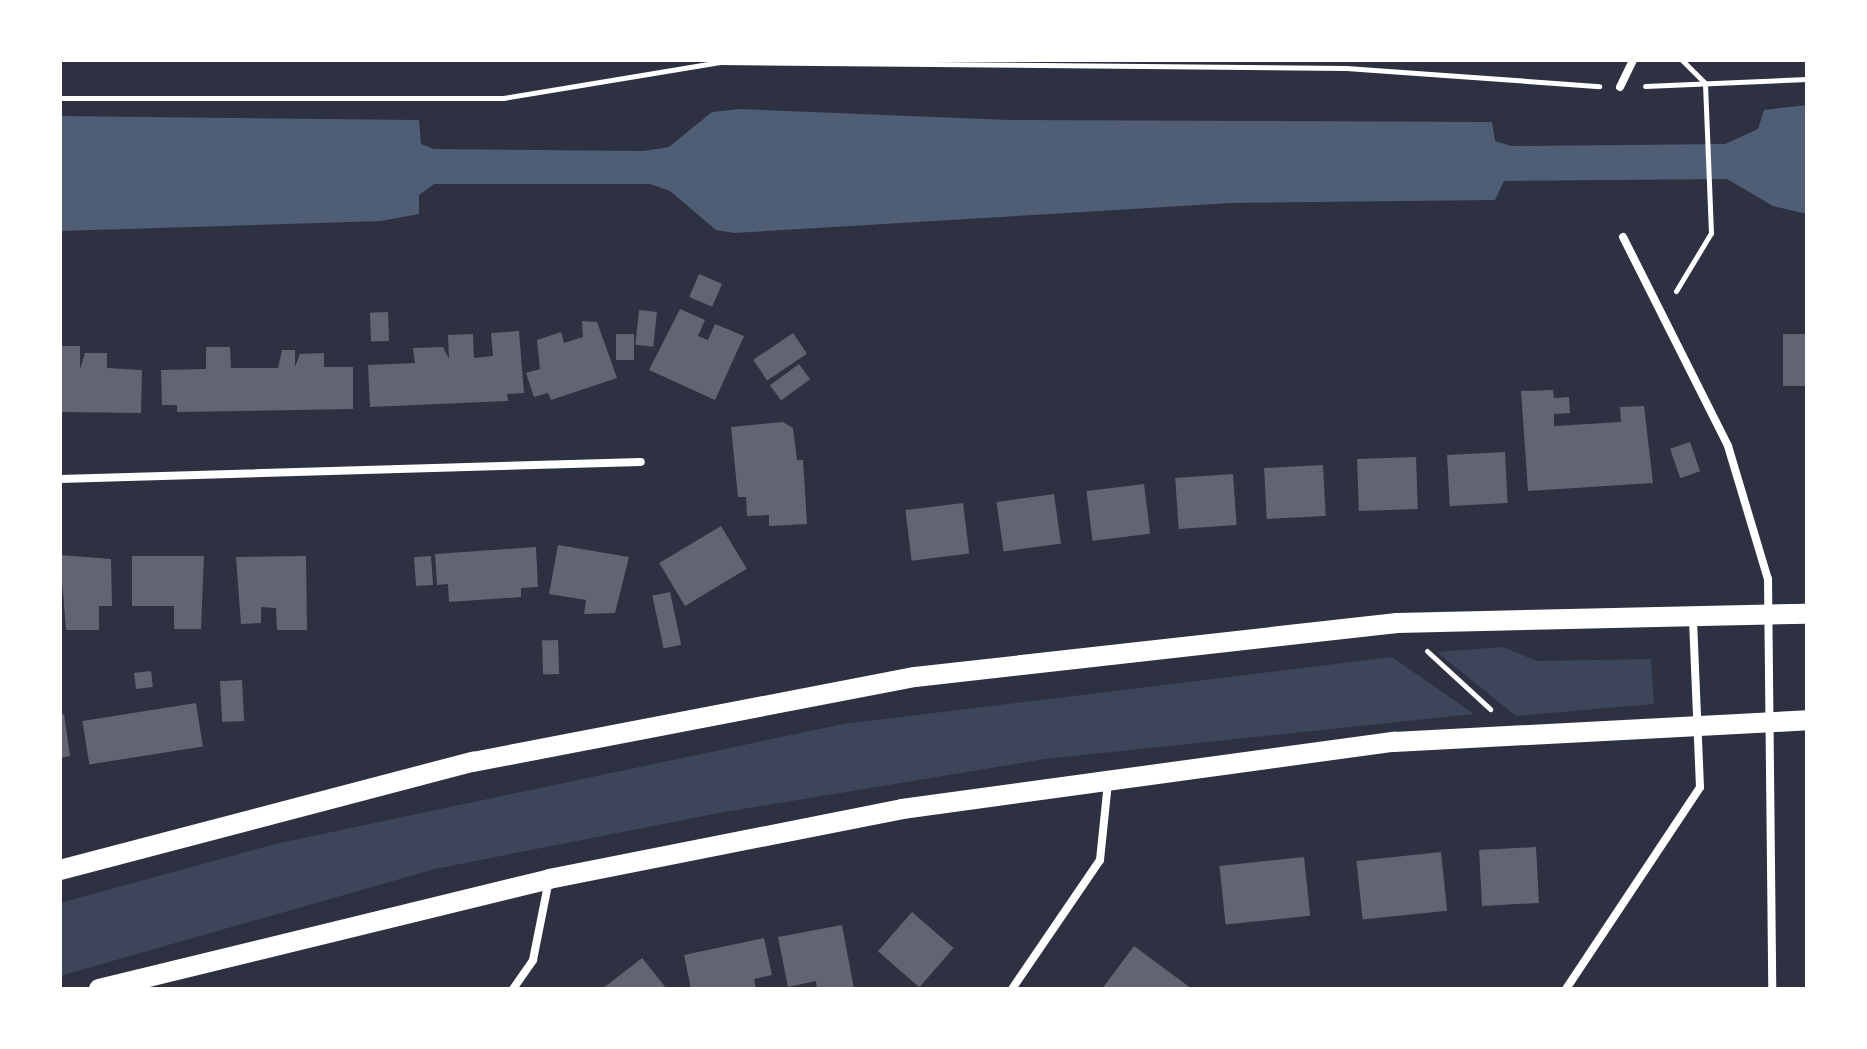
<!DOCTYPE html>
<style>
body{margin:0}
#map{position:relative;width:1867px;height:1049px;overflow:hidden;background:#2d3142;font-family:Ubuntu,sans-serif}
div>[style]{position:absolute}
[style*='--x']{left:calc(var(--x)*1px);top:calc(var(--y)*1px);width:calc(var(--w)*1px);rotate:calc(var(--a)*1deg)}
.green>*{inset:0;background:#3c4559}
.water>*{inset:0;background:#4f5d75}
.building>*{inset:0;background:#626471;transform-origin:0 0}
.path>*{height:5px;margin:-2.5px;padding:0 2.5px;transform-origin:2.5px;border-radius:2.5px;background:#fff}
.minor>*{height:8px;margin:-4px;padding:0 4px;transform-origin:4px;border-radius:4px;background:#fff}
.primary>*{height:20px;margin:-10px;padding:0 10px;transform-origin:10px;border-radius:10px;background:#fff}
span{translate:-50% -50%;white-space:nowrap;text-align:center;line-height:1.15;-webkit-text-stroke:6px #fff;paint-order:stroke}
.frame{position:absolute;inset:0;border:62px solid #fff;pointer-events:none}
</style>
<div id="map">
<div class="green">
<div style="clip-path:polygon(1502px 647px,1537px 661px,1651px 659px,1654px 704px,1516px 716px,1437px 652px)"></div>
<div style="clip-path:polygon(1392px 657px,1474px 714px,1045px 759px,719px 813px,435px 869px,60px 976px,60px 903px,275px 844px,843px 724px)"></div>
</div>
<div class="water">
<div style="clip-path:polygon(1807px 105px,1807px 214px,1773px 206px,1727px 179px,1504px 181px,1495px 200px,1232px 203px,734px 233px,716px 230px,670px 191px,650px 184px,434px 184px,419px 195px,419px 214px,381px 221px,60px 231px,60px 116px,419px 120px,421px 144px,434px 149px,644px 151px,669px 147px,712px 112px,740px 109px,1009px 120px,1492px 122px,1495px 141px,1511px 146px,1725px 144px,1758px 129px,1764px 110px)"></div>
</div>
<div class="building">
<div style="left:699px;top:274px;width:25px;height:25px;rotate:23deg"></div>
<div style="clip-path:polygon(680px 309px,705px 320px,698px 336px,708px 340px,715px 324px,744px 336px,715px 400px,649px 370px)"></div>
<div style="left:639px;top:310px;width:18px;height:35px;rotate:6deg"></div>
<div style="left:388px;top:312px;width:29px;height:18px;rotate:88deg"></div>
<div style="clip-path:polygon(582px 321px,597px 322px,617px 378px,551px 400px,548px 393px,534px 397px,526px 373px,540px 369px,537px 340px,561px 332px,564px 343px,583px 337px)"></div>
<div style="clip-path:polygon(519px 331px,524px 393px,507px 394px,508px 401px,370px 407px,368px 365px,415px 363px,413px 348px,443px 347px,449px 359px,448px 335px,473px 334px,474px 358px,493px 356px,491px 333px)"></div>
<div style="left:793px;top:333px;width:25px;height:48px;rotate:56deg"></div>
<div style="left:616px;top:334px;width:18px;height:26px"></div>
<div style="left:1807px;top:334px;width:52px;height:24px;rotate:90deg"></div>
<div style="clip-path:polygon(60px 346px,80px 346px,80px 369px,85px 353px,107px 353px,107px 368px,142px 370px,141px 413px,60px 412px)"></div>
<div style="clip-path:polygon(206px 347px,230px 347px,231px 368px,278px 368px,282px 350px,295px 350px,295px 367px,300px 354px,324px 353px,324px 367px,353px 367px,353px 409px,177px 412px,177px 405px,162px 405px,161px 370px,206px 369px)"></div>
<div style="left:799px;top:364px;width:19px;height:36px;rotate:54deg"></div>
<div style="clip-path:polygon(1553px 390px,1554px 398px,1569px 397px,1570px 413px,1554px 414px,1554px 426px,1621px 422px,1620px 407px,1644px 406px,1653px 483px,1528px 491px,1521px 391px)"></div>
<div style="clip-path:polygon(783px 422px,793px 428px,797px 460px,803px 460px,807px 524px,769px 526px,769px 515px,747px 516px,746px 497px,738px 497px,731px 427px)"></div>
<div style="left:1690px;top:442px;width:31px;height:21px;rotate:71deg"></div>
<div style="left:1505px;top:452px;width:51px;height:58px;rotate:87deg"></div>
<div style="left:1416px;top:457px;width:52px;height:59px;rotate:88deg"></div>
<div style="left:1323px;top:465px;width:51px;height:59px;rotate:87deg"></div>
<div style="left:1233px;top:474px;width:51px;height:58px;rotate:86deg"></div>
<div style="left:1144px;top:484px;width:50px;height:58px;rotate:83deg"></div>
<div style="left:1054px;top:494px;width:50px;height:58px;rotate:82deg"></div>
<div style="left:963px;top:503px;width:51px;height:58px;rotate:83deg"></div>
<div style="left:721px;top:526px;width:50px;height:72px;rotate:59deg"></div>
<div style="clip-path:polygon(558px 545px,629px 557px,615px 613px,584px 614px,586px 600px,549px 594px)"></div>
<div style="clip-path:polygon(536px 547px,538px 587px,521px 588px,521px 597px,449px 602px,448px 584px,437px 585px,435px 554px)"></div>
<div style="clip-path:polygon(60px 555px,111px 559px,112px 606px,99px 606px,99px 630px,66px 630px)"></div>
<div style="clip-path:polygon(132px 556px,204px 556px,201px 629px,174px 629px,174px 606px,132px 606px)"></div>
<div style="clip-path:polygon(306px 556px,307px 630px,277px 630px,276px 608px,261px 607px,261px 623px,241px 624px,236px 557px)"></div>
<div style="left:431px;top:556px;width:29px;height:17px;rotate:86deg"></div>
<div style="left:670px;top:592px;width:54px;height:18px;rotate:78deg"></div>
<div style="left:558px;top:640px;width:34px;height:16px;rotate:88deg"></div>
<div style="left:151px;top:671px;width:16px;height:17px;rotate:83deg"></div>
<div style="left:242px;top:680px;width:41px;height:22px;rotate:87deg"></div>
<div style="left:196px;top:703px;width:44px;height:115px;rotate:81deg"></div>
<div style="clip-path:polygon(64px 714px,70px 756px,60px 758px,60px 715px)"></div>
<div style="left:1536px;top:847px;width:56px;height:57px;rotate:87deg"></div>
<div style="left:1441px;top:852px;width:59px;height:85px;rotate:84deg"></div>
<div style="left:1304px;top:857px;width:59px;height:85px;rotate:84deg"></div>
<div style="left:912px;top:912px;width:55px;height:52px;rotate:41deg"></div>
<div style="clip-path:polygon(842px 925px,854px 989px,817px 989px,816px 981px,788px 987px,778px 937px)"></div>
<div style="clip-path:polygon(764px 938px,772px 975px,754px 979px,756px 989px,691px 989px,684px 955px)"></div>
<div style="clip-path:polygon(1134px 946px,1192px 989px,1102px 989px)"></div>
<div style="clip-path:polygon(642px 958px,667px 989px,602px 989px)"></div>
</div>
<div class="path">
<div style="--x:1645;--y:86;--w:162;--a:-2.5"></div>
<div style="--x:60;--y:98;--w:443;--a:0"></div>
<div style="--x:503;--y:98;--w:220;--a:-9.4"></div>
<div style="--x:720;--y:62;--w:626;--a:0.55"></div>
<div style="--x:1346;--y:68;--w:254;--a:4.1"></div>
<div style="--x:1676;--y:291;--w:68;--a:-58.9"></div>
<div style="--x:1711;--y:233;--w:150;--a:-92.3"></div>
<div style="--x:1705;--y:83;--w:33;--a:-135"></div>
<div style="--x:1427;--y:651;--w:86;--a:42.6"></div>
</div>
<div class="minor">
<div style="--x:1620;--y:87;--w:30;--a:-64"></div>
<div style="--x:1623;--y:237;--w:234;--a:63.3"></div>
<div style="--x:1728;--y:446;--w:139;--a:73.3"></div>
<div style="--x:1768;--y:579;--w:410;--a:89.4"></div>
<div style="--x:60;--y:479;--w:581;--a:-1.68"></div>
<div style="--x:513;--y:989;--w:35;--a:-55"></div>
<div style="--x:533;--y:960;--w:82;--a:-78.7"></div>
<div style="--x:1012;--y:989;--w:156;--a:-55.7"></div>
<div style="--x:1100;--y:860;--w:78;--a:-84.1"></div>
<div style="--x:1566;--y:989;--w:242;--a:-56.4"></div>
<div style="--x:1700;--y:787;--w:170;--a:-92.4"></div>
</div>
<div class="primary">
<div style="--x:60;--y:870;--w:427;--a:-14.7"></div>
<div style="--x:473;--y:762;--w:450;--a:-10.9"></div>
<div style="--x:915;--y:677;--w:485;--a:-6.4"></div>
<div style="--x:1397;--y:623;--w:410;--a:-1.3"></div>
<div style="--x:99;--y:989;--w:463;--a:-13.7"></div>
<div style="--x:549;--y:879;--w:360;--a:-11.2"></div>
<div style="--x:902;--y:809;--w:497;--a:-7.8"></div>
<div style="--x:1394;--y:742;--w:414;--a:-3"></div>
</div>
<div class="frame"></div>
</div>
